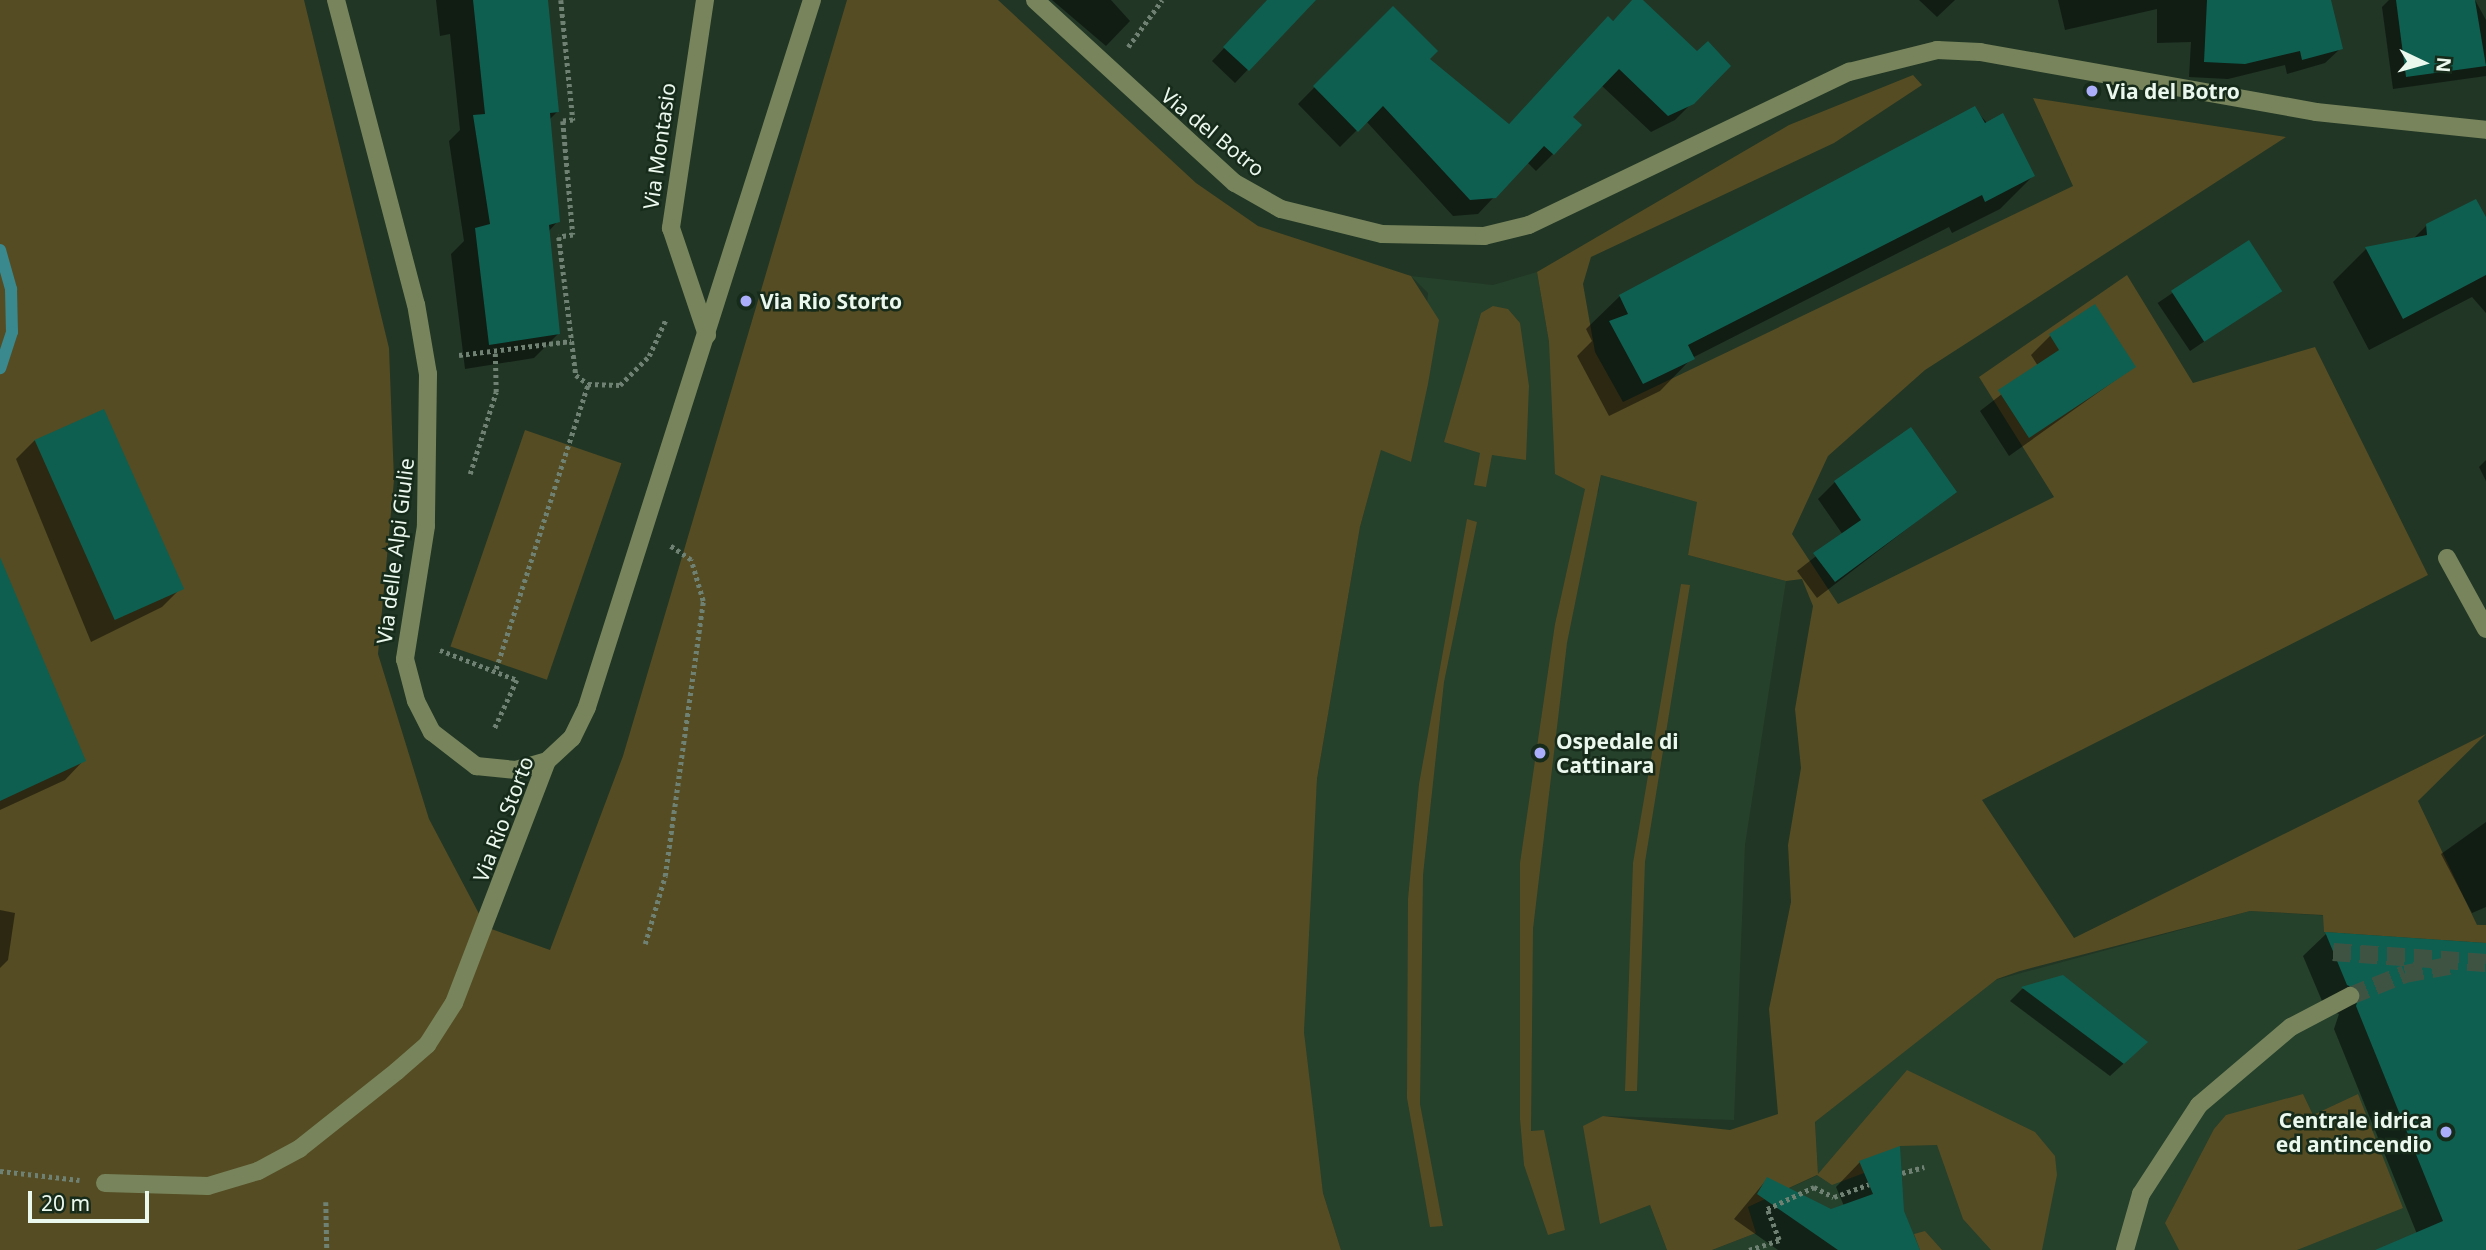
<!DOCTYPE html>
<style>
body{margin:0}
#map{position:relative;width:2486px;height:1250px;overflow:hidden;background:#213625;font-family:"Noto Sans",sans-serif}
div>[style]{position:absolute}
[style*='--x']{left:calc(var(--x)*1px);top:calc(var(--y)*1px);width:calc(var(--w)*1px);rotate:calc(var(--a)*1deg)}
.built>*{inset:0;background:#25402b}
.green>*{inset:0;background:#554c23;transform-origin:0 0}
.shadow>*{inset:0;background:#0007;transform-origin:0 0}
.stream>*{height:12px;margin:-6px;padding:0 6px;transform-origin:6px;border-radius:6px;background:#39898f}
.building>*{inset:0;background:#0e5f50;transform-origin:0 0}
.minor-tunnel>*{height:18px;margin-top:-9px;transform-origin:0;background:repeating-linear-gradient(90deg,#3f5343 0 18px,transparent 0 27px)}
.path>*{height:4.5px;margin-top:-2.25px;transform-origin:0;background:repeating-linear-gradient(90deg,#6f8172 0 3.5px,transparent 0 7px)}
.minor>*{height:18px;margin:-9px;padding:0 9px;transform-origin:9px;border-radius:9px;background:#78855c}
.dots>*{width:19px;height:19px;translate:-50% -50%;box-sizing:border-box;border:4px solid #172b1b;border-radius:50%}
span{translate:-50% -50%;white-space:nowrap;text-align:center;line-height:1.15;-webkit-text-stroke:5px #172b1b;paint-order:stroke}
.poi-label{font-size:21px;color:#ebf8ed;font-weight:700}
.left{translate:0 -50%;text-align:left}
.right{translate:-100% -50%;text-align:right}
.street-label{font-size:21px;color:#ebf8ed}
.north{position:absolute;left:2388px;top:28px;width:70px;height:70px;-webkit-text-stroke:5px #172b1b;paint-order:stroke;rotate:95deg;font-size:19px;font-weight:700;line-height:28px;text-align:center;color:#ebf8ed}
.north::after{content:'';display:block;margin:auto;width:24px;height:32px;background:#ebf8ed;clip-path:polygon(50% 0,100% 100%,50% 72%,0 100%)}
.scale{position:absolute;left:28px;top:1191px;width:121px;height:32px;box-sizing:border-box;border:4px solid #ebf8ed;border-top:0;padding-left:9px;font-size:21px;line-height:24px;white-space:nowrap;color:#ebf8ed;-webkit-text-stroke:5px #172b1b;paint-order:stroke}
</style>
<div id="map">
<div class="built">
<div style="clip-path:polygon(1537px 272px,1549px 342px,1598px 493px,1601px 475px,1698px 502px,1688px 555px,1786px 581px,1745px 845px,1734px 1120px,1603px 1116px,1600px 1223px,1650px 1205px,1667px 1250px,1341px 1250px,1323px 1193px,1311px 1107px,1304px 1032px,1306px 936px,1317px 779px,1360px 527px,1381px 449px,1411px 462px,1428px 293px,1411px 276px,1493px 285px)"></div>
<div style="clip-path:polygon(2250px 911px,2486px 925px,2486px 1250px,1712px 1250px,1756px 1233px,1748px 1207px,1818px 1175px,1815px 1122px,1992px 981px)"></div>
</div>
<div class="green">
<div style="clip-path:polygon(0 0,304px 0,389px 348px,394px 480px,378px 654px,429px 819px,486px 927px,550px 950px,623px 756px,847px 0,998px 0,1196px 183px,1258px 226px,1411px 276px,1439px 320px,1428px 384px,1411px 462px,1381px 450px,1360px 527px,1317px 779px,1304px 1032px,1323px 1193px,1341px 1250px,0 1250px)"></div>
<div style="clip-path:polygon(1913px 75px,1922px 85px,1834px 143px,1591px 257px,1583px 284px,1595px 352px,1623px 402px,2073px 186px,2033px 98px,2286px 137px,1925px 370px,1828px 456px,1792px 534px,1838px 604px,2054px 497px,1979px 377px,2127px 275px,2193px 383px,2315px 347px,2428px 575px,1982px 800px,2074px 938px,2486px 734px,2418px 801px,2477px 925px,2486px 925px,2486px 943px,2324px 932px,2323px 915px,2250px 911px,2020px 971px,1997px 979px,1815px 1122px,1818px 1174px,1907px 1070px,2035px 1132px,2055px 1156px,2057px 1175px,2042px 1250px,1991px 1250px,1963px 1219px,1937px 1145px,1900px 1146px,1864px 1173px,1832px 1185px,1817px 1175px,1748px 1207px,1756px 1233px,1712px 1250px,1667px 1250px,1650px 1205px,1600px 1224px,1583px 1126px,1603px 1116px,1730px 1130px,1778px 1114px,1769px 1009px,1791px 902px,1788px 845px,1801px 768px,1795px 709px,1813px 606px,1802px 579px,1786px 581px,1688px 555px,1697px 502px,1601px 475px,1567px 643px,1533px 929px,1531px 1131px,1544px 1130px,1565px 1230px,1548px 1235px,1524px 1165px,1520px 1119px,1520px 863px,1555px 624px,1585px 489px,1555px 474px,1549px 342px,1537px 272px,1789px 125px)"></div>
<div style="clip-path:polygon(1493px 306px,1508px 309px,1520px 323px,1529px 386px,1526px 460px,1492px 455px,1486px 487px,1474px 485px,1480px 453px,1444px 442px,1481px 313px)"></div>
<div style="left:525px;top:430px;width:102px;height:229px;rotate:19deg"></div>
<div style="clip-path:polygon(1467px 519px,1477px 522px,1444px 682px,1423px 875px,1420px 1104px,1443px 1226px,1430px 1227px,1407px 1098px,1408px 899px,1419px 784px)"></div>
<div style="clip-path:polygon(1681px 584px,1690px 585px,1645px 862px,1637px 1091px,1625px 1091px,1633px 863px)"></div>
<div style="clip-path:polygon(2303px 1094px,2313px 1115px,2358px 1094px,2403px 1208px,2297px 1250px,2179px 1250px,2165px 1223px,2214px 1129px,2226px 1115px)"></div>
<div style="clip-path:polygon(1925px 1231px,1942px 1250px,1920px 1250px,1914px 1234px)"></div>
</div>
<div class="shadow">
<div style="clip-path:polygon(436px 0,546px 0,557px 112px,549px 120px,558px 221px,548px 232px,559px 333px,534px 358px,465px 369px,451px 254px,464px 241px,449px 141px,460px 130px,450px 34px,440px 36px)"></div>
<div style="clip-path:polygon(1052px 0,1111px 0,1130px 21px,1106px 46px)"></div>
<div style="clip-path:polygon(1269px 0,1314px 0,1235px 83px,1212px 61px)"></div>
<div style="clip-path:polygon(1634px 0,1697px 53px,1729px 66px,1675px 120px,1651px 132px,1601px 85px,1570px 117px,1580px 126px,1553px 154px,1536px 171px,1527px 162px,1478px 214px,1453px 216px,1366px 121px,1340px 147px,1298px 104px,1393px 8px,1427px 60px,1508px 125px)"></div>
<div style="clip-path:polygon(1919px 0,1955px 0,1937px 17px)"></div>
<div style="clip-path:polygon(2058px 0,2329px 0,2341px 48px,2325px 63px,2287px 74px,2285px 65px,2228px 79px,2189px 77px,2191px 42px,2157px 43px,2157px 9px,2065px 30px)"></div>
<div style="clip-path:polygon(2389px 0,2475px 0,2486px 20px,2486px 76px,2393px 89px,2382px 7px)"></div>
<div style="clip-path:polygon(1974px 108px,2033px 176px,2000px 209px,1952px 233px,1949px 227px,1692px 358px,1660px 391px,1609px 416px,1577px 356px,1592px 341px,1586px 329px,1620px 296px)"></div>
<div style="clip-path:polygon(2486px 220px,2486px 313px,2472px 297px,2369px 350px,2333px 282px,2366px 249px,2412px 240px,2427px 225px)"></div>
<div style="left:2248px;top:242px;width:58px;height:109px;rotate:56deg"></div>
<div style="clip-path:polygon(2095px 306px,2134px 367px,2009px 456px,1980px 411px,2038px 366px,2031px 355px,2050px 336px)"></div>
<div style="clip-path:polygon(35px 440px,181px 588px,162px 607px,91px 642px,16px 459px)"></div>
<div style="clip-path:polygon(2486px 460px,2486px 481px,2479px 467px)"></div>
<div style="clip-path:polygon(1835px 482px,1955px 492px,1817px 598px,1797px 571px,1843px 535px,1818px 499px)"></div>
<div style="clip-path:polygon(0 606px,84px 760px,65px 780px,0 810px)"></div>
<div style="clip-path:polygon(2486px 822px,2486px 907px,2472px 913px,2441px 854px)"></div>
<div style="clip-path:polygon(0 910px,15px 913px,8px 960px,0 968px)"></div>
<div style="clip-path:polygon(2326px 934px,2486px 944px,2486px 1250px,2392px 1250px,2417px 1234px,2334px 1029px,2339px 1014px,2325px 1008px,2303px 956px)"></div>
<div style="clip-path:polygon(2063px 977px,2133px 1055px,2110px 1076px,2010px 1001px,2022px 989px)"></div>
<div style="clip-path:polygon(1860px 1162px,1903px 1211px,1915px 1250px,1778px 1250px,1734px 1219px,1767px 1179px,1831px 1211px,1844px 1206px,1836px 1187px)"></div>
</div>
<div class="stream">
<div style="--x:0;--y:250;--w:41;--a:74.2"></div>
<div style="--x:11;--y:289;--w:43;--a:88.7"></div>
<div style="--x:12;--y:332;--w:38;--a:108"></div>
</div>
<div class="building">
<div style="clip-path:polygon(473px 0,548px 0,559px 112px,550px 113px,560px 222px,549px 225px,560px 334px,489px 345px,475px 228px,490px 224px,473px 115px,485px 114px)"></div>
<div style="clip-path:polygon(1267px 0,1316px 0,1249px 71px,1223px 47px)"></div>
<div style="clip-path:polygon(1632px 0,1643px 0,1697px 51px,1708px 41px,1731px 66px,1694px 104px,1668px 116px,1619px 69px,1573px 117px,1582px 125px,1554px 155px,1544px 146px,1496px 198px,1470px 200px,1383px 106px,1358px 132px,1313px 86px,1393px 6px,1438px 51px,1430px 59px,1509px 124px,1608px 16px,1613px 21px)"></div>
<div style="clip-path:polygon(2207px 0,2331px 0,2343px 49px,2302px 60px,2300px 51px,2245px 64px,2204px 62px)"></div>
<div style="clip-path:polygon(2396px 0,2475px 0,2486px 66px,2406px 77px)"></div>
<div style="clip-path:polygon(1975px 106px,1985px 123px,2003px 113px,2035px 176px,1985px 202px,1982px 195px,1688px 345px,1695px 359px,1643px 384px,1609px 321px,1628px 314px,1619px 295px)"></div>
<div style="clip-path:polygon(2476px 199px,2486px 217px,2486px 275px,2403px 319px,2365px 247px,2427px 235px,2426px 224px)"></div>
<div style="left:2249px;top:240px;width:61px;height:93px;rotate:57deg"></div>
<div style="clip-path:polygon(2095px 304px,2136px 367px,2029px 438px,1998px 390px,2059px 350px,2049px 334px)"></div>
<div style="left:104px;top:409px;width:197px;height:76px;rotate:66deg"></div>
<div style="clip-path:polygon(1911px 427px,1957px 492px,1835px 582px,1813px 553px,1861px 520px,1834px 481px)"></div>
<div style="clip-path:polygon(0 557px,86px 761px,0 801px)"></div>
<div style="clip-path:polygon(2325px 932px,2486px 943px,2486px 1250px,2375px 1250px,2443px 1221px,2356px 1006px,2360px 991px,2347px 985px)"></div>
<div style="clip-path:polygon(2063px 975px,2148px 1042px,2124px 1064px,2021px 987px)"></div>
<div style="clip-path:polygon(1900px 1146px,1904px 1211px,1920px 1250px,1838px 1250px,1757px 1194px,1767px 1177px,1831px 1209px,1873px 1194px,1859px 1161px)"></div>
</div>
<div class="minor-tunnel">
<div style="--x:2333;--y:952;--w:153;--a:4.1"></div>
<div style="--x:2350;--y:996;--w:59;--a:-21.8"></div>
<div style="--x:2405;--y:974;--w:50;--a:-10.4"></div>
</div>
<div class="path">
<div style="--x:561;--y:0;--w:121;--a:84.3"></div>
<div style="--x:573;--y:120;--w:10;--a:174"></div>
<div style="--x:563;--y:121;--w:114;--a:85"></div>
<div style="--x:573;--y:235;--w:14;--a:172"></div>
<div style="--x:559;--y:237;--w:139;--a:83"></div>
<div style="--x:576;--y:375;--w:15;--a:37"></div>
<div style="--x:588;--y:384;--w:32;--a:2"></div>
<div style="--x:620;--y:385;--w:41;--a:-45"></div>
<div style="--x:649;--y:356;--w:41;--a:-65.3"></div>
<div style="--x:1128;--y:47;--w:58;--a:-54.1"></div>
<div style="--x:459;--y:355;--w:113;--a:-7.1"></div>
<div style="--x:470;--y:474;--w:86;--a:-72.4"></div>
<div style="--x:496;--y:392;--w:42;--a:-91.4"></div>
<div style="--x:440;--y:650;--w:83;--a:21.3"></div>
<div style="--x:517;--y:680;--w:55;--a:114.7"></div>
<div style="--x:496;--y:669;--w:299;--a:-72.1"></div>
<div style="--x:645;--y:944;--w:71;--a:-73.6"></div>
<div style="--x:665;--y:876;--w:278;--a:-82.1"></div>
<div style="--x:703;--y:601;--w:43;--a:-106.3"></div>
<div style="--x:691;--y:560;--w:27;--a:-146"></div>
<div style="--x:0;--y:1171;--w:80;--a:6.5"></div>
<div style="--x:1902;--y:1173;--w:23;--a:-15"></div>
<div style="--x:326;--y:1202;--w:48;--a:88.8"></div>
<div style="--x:1749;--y:1250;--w:32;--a:-18"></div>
<div style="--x:1779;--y:1240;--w:33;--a:-111"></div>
<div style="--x:1767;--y:1209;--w:52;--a:-25.1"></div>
<div style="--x:1814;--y:1187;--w:22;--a:27"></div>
<div style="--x:1834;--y:1197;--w:37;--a:-20"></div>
</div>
<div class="minor">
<div style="--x:336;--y:0;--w:314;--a:75.3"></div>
<div style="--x:416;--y:304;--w:71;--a:80.3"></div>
<div style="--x:428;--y:374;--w:152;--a:90.8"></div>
<div style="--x:426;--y:526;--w:135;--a:99"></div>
<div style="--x:405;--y:659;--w:43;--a:75.3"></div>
<div style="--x:416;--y:701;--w:35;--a:63"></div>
<div style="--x:432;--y:732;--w:56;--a:37.7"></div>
<div style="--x:476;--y:766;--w:40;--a:5.7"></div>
<div style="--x:516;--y:770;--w:32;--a:-16"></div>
<div style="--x:705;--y:0;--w:231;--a:98.5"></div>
<div style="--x:671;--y:228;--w:113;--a:71.4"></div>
<div style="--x:1035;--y:0;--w:271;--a:42.5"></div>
<div style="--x:1235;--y:183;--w:53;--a:29.5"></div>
<div style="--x:1281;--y:209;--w:104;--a:13.9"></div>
<div style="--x:1382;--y:234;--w:102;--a:1.1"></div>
<div style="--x:1484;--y:236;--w:46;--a:-13.7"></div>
<div style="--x:1529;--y:225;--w:355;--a:-25.6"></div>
<div style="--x:1849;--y:72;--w:91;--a:-14"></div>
<div style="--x:1937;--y:50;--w:43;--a:2.7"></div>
<div style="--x:1980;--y:52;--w:341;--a:10.1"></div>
<div style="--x:2316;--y:112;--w:171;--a:6"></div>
<div style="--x:2447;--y:558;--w:81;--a:61.2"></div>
<div style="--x:105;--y:1183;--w:103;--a:1.7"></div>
<div style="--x:208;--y:1186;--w:52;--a:-16.7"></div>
<div style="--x:258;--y:1171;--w:47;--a:-28.2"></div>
<div style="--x:299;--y:1149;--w:125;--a:-38.5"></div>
<div style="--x:397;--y:1071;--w:40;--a:-41"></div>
<div style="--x:427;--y:1045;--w:50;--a:-57.3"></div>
<div style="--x:454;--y:1003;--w:259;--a:-69"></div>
<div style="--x:547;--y:761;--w:34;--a:-43"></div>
<div style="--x:572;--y:738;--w:34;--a:-64"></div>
<div style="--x:587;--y:707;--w:742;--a:-72.35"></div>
<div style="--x:2125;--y:1250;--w:58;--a:-74.1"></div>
<div style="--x:2141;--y:1194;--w:106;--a:-56.9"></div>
<div style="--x:2199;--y:1105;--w:121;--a:-40.3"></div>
<div style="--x:2291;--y:1027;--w:67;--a:-27.7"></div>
</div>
<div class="dots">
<div style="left:2092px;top:91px;background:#abaffb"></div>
<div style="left:746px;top:301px;background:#abaffb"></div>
<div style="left:1540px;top:753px;background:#abaffb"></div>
<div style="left:2446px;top:1132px;background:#abaffb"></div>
</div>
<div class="poi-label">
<span class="left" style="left:2106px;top:91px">Via del Botro</span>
<span class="left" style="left:760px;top:301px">Via Rio Storto</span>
<span class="left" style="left:1556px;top:753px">Ospedale di<br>Cattinara</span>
<span class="right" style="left:2432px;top:1132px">Centrale idrica<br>ed antincendio</span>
</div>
<div class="street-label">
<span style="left:1213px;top:132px;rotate:39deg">Via del Botro</span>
<span style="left:659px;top:146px;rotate:-82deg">Via Montasio</span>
<span style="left:395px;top:551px;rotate:-83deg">Via delle Alpi Giulie</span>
<span style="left:503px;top:819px;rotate:-69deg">Via Rio Storto</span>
</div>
<div class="north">N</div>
<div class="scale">20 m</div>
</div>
